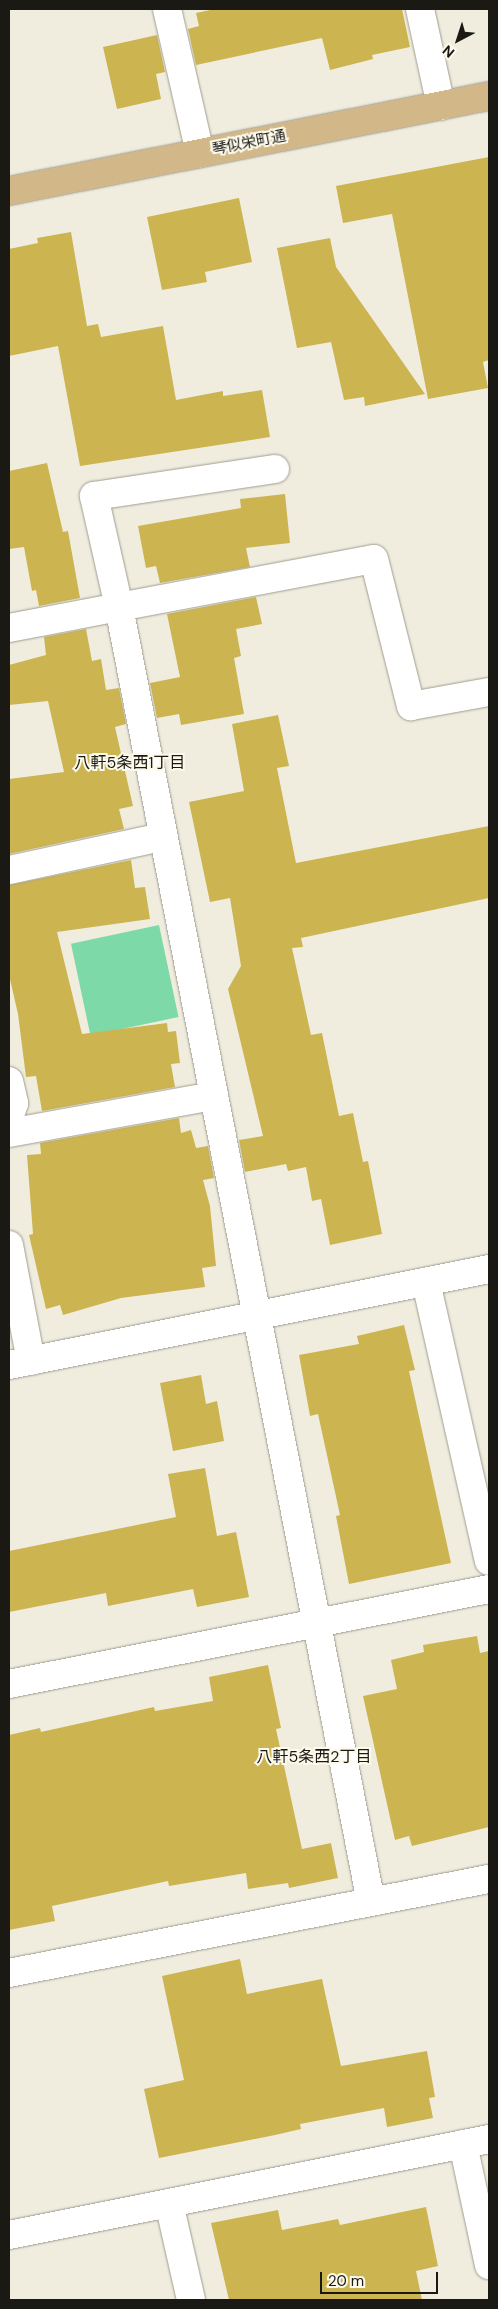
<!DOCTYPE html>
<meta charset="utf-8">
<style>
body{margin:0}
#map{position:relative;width:498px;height:2309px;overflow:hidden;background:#f0eddf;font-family:"DM Sans","Noto Sans JP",sans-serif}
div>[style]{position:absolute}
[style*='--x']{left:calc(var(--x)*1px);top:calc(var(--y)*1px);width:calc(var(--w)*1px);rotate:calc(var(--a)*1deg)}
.green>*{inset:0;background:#7ddaa8;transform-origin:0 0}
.building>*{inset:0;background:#ccb451}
.roads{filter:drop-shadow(0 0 1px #9f9c8f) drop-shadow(0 0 1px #9f9c8f)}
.minor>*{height:28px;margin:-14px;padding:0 14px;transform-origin:14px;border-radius:14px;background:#fff}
.major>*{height:28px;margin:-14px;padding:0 14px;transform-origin:14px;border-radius:14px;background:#d2b888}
span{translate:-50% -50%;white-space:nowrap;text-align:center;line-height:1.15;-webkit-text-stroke:4px #fdfaec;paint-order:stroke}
.street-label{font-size:15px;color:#1a1914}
.neighbourhood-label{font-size:16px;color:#1a1914}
.frame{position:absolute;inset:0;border:10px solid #1a1914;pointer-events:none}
.north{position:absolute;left:433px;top:15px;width:50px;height:50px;-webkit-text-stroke:4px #fdfaec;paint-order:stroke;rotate:220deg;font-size:14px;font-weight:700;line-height:20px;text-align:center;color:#1a1914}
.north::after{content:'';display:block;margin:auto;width:18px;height:22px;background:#1a1914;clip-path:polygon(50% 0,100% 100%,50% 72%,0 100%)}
.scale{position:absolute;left:320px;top:2272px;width:118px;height:22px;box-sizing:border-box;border:2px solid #1a1914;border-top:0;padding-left:6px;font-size:15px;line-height:18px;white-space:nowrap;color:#1a1914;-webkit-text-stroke:4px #fdfaec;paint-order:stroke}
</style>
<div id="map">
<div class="green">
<div style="left:159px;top:925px;width:94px;height:90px;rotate:78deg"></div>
</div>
<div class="building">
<div style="clip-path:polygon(215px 9px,402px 9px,410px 47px,372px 55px,373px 59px,330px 70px,322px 38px,196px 65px,188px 29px,199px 26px,196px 13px)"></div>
<div style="clip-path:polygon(157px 35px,165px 72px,156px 74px,161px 99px,117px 109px,103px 47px)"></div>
<div style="clip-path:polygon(489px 157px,489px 360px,483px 362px,488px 388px,428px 399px,392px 214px,343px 223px,336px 186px)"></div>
<div style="clip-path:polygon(239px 198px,252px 262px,205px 272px,207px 282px,162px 290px,147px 217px)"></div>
<div style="clip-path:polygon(71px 232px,87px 326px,98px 324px,101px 337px,163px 326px,176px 400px,223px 391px,223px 396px,262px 390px,270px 437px,80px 466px,58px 346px,9px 356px,9px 249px,38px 243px,37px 238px)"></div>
<div style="clip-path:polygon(330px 238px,336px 267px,425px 394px,365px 406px,364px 397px,344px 400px,331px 342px,297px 348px,277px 248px)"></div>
<div style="clip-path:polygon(47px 463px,63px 532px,68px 531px,80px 598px,39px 606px,36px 590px,32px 591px,24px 547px,9px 549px,9px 471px)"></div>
<div style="clip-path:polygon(285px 494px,290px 543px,246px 548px,250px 567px,160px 583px,156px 566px,146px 568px,138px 526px,241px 508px,240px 499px)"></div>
<div style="clip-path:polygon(256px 597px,262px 624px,236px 629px,241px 656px,234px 658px,244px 714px,181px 725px,179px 714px,157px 718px,150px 683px,180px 677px,167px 614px)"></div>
<div style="clip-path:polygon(86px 629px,92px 661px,101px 659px,106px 690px,119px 688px,126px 724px,115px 727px,133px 806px,119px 809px,124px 829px,9px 854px,9px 779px,64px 772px,48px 701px,9px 705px,9px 665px,46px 655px,44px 637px)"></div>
<div style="clip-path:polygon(278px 715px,289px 766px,277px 768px,296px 863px,489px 826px,489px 898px,301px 938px,303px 947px,292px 948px,311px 1035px,322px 1033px,339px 1116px,353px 1113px,363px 1162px,368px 1161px,382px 1234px,330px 1245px,321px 1199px,312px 1201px,306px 1167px,288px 1171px,286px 1164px,245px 1172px,239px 1140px,263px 1136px,228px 989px,241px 966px,230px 898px,210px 902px,189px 802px,244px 791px,232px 724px)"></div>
<div style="clip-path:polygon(131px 860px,135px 888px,145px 887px,150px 919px,57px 932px,82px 1034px,167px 1023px,168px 1032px,176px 1031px,180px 1063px,171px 1064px,175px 1087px,42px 1111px,36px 1076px,26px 1077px,18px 1014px,9px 975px,9px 885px)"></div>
<div style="clip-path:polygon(179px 1118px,181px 1133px,191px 1130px,196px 1148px,208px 1146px,214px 1178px,203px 1180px,210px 1206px,216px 1266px,202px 1268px,205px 1287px,121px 1298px,63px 1315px,60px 1305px,46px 1309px,29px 1235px,33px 1234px,27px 1155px,41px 1154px,40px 1143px)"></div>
<div style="clip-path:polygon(404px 1325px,415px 1370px,409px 1371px,451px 1563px,349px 1584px,336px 1516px,340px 1515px,318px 1414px,310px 1416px,299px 1355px,359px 1344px,357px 1336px)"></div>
<div style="clip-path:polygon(201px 1375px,206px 1404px,217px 1401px,224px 1441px,173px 1451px,160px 1383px)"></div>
<div style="clip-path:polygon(205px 1468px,217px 1536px,236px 1532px,249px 1597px,197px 1607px,193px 1589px,108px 1606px,106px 1593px,9px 1612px,9px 1551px,176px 1517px,168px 1474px)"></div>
<div style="clip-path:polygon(477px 1636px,480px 1653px,489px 1651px,489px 1827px,412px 1846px,409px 1836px,395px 1840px,363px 1696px,397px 1689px,391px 1660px,424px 1652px,423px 1645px)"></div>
<div style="clip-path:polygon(268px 1665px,281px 1728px,276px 1729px,302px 1849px,331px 1843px,338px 1878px,289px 1888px,288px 1883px,248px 1889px,246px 1873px,169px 1886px,168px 1881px,52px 1906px,55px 1921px,9px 1930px,9px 1735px,40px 1728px,41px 1732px,154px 1707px,155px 1711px,213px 1701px,209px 1677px)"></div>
<div style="clip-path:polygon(240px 1959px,247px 1994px,322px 1979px,341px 2066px,427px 2051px,435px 2097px,429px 2098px,433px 2118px,387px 2127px,384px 2108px,300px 2124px,301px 2129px,275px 2135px,159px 2158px,144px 2089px,184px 2080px,162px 1976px)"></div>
<div style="clip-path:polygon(426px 2207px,438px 2266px,416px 2271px,422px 2300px,229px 2300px,211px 2223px,278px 2210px,282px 2230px,338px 2219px,340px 2225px)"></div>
</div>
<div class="roads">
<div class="minor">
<div style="--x:167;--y:9;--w:148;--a:77.1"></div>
<div style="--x:420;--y:9;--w:99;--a:77.8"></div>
<div style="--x:275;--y:469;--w:183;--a:171.5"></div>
<div style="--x:94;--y:496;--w:114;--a:77.3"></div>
<div style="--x:119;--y:607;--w:259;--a:-10.7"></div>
<div style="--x:374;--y:559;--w:152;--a:75.9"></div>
<div style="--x:411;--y:706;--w:79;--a:-10.2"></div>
<div style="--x:9;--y:628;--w:112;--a:-10.8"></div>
<div style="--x:119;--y:607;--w:1319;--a:78.99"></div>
<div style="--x:9;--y:870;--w:157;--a:-12.2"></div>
<div style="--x:9;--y:1081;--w:23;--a:77"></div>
<div style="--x:14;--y:1103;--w:17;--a:107"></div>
<div style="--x:9;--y:1133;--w:206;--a:-10.3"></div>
<div style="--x:9;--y:1245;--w:118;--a:79.3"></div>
<div style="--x:426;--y:1282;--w:286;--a:77.3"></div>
<div style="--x:9;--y:1365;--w:490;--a:-11.3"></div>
<div style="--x:9;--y:1684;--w:489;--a:-11.2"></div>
<div style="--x:9;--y:1973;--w:489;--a:-11.1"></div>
<div style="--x:463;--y:2144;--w:124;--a:77.9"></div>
<div style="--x:169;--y:2203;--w:99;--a:77.2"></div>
<div style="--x:9;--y:2235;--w:490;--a:-11.3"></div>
</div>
<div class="major">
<div style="--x:9;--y:191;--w:489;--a:-11.2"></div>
</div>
</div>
<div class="street-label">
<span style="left:249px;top:143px;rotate:-11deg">琴似栄町通</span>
</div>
<div class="neighbourhood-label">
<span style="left:130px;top:763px">八軒5条西1丁目</span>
<span style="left:314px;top:1757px">八軒5条西2丁目</span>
</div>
<div class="frame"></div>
<div class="north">N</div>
<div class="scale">20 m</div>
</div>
